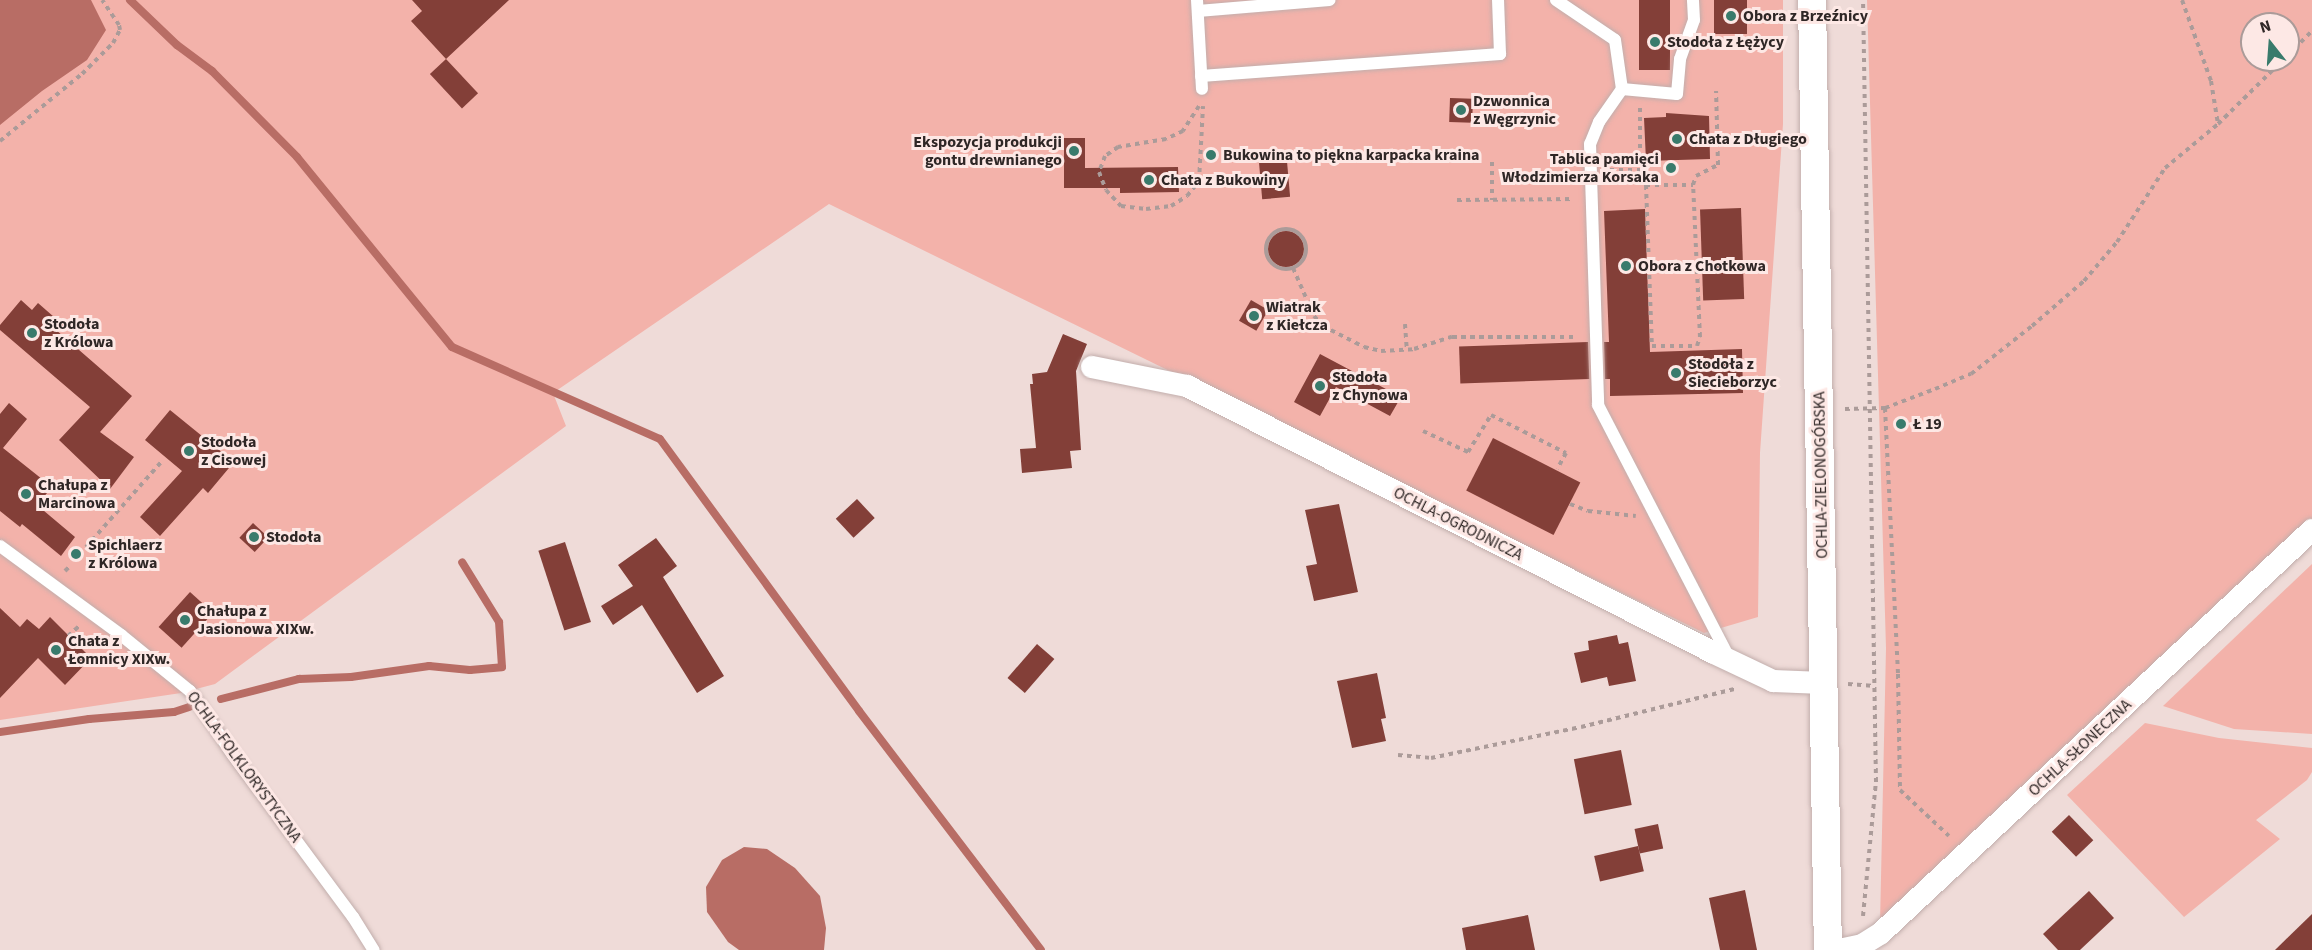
<!DOCTYPE html>
<meta charset="utf-8">
<style>
body{margin:0}
#map{position:relative;width:2312px;height:950px;overflow:hidden;background:#efdbd8;font-family:"Source Sans 3",sans-serif}
div>[style]{position:absolute}
[style*='--x']{left:calc(var(--x)*1px);top:calc(var(--y)*1px);width:calc(var(--w)*1px);rotate:calc(var(--a)*1deg)}
.green>*{inset:0;background:#f3b2aa}
.water>*{inset:0;background:#b86d65}
.stream>*{height:8px;margin:-4px;padding:0 4px;transform-origin:4px;border-radius:4px;background:#b86d65}
.building>*{inset:0;background:#833f38;transform-origin:0 0}
.round{border-radius:50%}
.path>*{height:4px;margin-top:-2px;transform-origin:0;background:repeating-linear-gradient(90deg,#ab9b99 0 4.5px,transparent 0 9px)}
.path>.ring{margin:-2px;padding:0;box-sizing:content-box;background:none;border:4px solid #ab9b99;border-radius:50%}
.roads{filter:drop-shadow(0 0 2px #c2aeac) drop-shadow(0 0 2px #c2aeac)}
.service>*{height:12px;margin:-6px;padding:0 6px;transform-origin:6px;border-radius:6px;background:#fff}
.minor>*{height:22px;margin:-11px;padding:0 11px;transform-origin:11px;border-radius:11px;background:#fff}
.tertiary>*{height:28px;margin:-14px;padding:0 14px;transform-origin:14px;border-radius:14px;background:#fff}
.dots>*{width:16px;height:16px;translate:-50% -50%;box-sizing:border-box;border:3px solid #fde8e5;border-radius:50%}
span{translate:-50% -50%;white-space:nowrap;text-align:center;line-height:1.15;-webkit-text-stroke:6px #fde8e5;paint-order:stroke}
.poi-label{font-size:16px;color:#2f2726;font-weight:700}
.left{translate:0 -50%;text-align:left}
.right{translate:-100% -50%;text-align:right}
.street-label{font-size:16px;color:#2f2726}
.north{position:absolute;left:2240px;top:12px;width:60px;height:60px;box-sizing:border-box;background:#fde8e5;border:2px solid #ab9b99;border-radius:50%;rotate:343deg;font-size:16px;font-weight:700;line-height:24px;text-align:center;color:#2f2726}
.north::after{content:'';display:block;margin:auto;width:21px;height:27px;background:#397b6c;clip-path:polygon(50% 0,100% 100%,50% 72%,0 100%)}
</style>
<div id="map">
<div class="green">
<div style="clip-path:polygon(0 0,1783px 0,1783px 124px,1760px 453px,1758px 617px,1704px 633px,829px 204px,553px 393px,566px 426px,215px 684px,181px 693px,0 720px)"></div>
<div style="clip-path:polygon(evenodd,1867px 0,2312px 0,2312px 519px,1880px 924px,1886px 648px,1867px 0,2252px 24px,2288px 24px,2288px 60px,2252px 60px,2252px 24px)"></div>
<div style="clip-path:polygon(2312px 564px,2312px 734px,2234px 729px,2163px 706px)"></div>
<div style="clip-path:polygon(2145px 723px,2219px 738px,2312px 748px,2312px 772px,2307px 780px,2256px 820px,2280px 839px,2184px 917px,2067px 795px)"></div>
</div>
<div class="water">
<div style="clip-path:polygon(0 0,91px 0,106px 30px,87px 60px,42px 91px,0 125px)"></div>
<div style="clip-path:polygon(744px 847px,767px 849px,795px 868px,820px 896px,826px 928px,824px 950px,739px 950px,728px 942px,707px 912px,706px 887px,722px 860px)"></div>
</div>
<div class="stream">
<div style="--x:130;--y:0;--w:65;--a:43.8"></div>
<div style="--x:177;--y:45;--w:44;--a:36.6"></div>
<div style="--x:212;--y:71;--w:121;--a:45.3"></div>
<div style="--x:297;--y:157;--w:245;--a:50.8"></div>
<div style="--x:452;--y:347;--w:227;--a:23.9"></div>
<div style="--x:660;--y:439;--w:337;--a:53.8"></div>
<div style="--x:859;--y:711;--w:300;--a:52.7"></div>
<div style="--x:221;--y:699;--w:81;--a:-14.4"></div>
<div style="--x:299;--y:679;--w:52;--a:-2.2"></div>
<div style="--x:351;--y:677;--w:79;--a:-8"></div>
<div style="--x:429;--y:666;--w:41;--a:5.6"></div>
<div style="--x:470;--y:670;--w:32;--a:-5"></div>
<div style="--x:502;--y:667;--w:45;--a:-93.8"></div>
<div style="--x:499;--y:622;--w:70;--a:-121.7"></div>
<div style="--x:0;--y:732;--w:90;--a:-8.3"></div>
<div style="--x:89;--y:719;--w:85;--a:-4.7"></div>
<div style="--x:174;--y:712;--w:16;--a:-18"></div>
</div>
<div class="building">
<div style="clip-path:polygon(412px 0,509px 0,446px 59px,411px 21px,422px 11px)"></div>
<div style="left:1639px;top:0;width:31px;height:70px"></div>
<div style="left:1714px;top:0;width:33px;height:34px"></div>
<div style="left:446px;top:59px;width:47px;height:22px;rotate:47deg"></div>
<div style="left:1450px;top:98px;width:23px;height:24px;rotate:2deg"></div>
<div style="clip-path:polygon(1666px 113px,1709px 116px,1710px 159px,1646px 161px,1644px 118px,1666px 117px)"></div>
<div style="clip-path:polygon(1064px 138px,1085px 138px,1085px 168px,1178px 167px,1179px 192px,1120px 193px,1120px 188px,1064px 188px)"></div>
<div style="left:1286px;top:150px;width:47px;height:28px;rotate:85deg"></div>
<div style="left:1741px;top:208px;width:91px;height:41px;rotate:88deg"></div>
<div style="clip-path:polygon(1645px 209px,1650px 352px,1742px 349px,1743px 393px,1610px 396px,1610px 379px,1605px 379px,1604px 342px,1609px 342px,1604px 211px)"></div>
<div class="round" style="left:1268px;top:231px;width:36px;height:36px"></div>
<div style="clip-path:polygon(21px 300px,32px 310px,38px 303px,54px 317px,48px 323px,132px 396px,100px 432px,134px 457px,110px 489px,59px 440px,90px 407px,0 330px,0 325px)"></div>
<div style="left:1251px;top:300px;width:20px;height:24px;rotate:30deg"></div>
<div style="clip-path:polygon(1063px 334px,1087px 344px,1076px 371px,1081px 450px,1070px 451px,1072px 468px,1022px 473px,1020px 449px,1036px 448px,1030px 384px,1033px 384px,1032px 374px,1047px 372px)"></div>
<div style="left:1588px;top:342px;width:37px;height:129px;rotate:88deg"></div>
<div style="clip-path:polygon(1320px 354px,1401px 397px,1390px 416px,1336px 387px,1320px 416px,1294px 402px)"></div>
<div style="clip-path:polygon(9px 403px,27px 419px,3px 448px,52px 487px,37px 505px,75px 537px,61px 556px,22px 524px,20px 527px,0 511px,0 414px)"></div>
<div style="clip-path:polygon(170px 410px,234px 462px,208px 493px,203px 488px,160px 536px,140px 517px,182px 471px,145px 440px)"></div>
<div style="left:1493px;top:438px;width:98px;height:59px;rotate:27deg"></div>
<div style="left:857px;top:499px;width:26px;height:29px;rotate:47deg"></div>
<div style="clip-path:polygon(1339px 504px,1358px 592px,1314px 601px,1306px 566px,1317px 564px,1305px 510px)"></div>
<div style="left:253px;top:523px;width:21px;height:20px;rotate:43deg"></div>
<div style="clip-path:polygon(656px 538px,677px 566px,663px 577px,724px 676px,697px 693px,642px 605px,613px 625px,601px 606px,633px 586px,618px 565px)"></div>
<div style="left:565px;top:542px;width:84px;height:28px;rotate:72deg"></div>
<div style="left:190px;top:592px;width:31px;height:47px;rotate:42deg"></div>
<div style="clip-path:polygon(0 608px,20px 627px,27px 619px,39px 629px,50px 617px,91px 658px,65px 685px,38px 658px,0 698px)"></div>
<div style="clip-path:polygon(1617px 635px,1619px 644px,1628px 642px,1636px 681px,1609px 686px,1607px 677px,1581px 683px,1574px 653px,1589px 650px,1588px 641px)"></div>
<div style="left:1037px;top:644px;width:23px;height:45px;rotate:41deg"></div>
<div style="clip-path:polygon(1377px 673px,1386px 718px,1381px 719px,1386px 741px,1352px 748px,1337px 681px)"></div>
<div style="left:1621px;top:750px;width:56px;height:48px;rotate:79deg"></div>
<div style="left:2069px;top:815px;width:35px;height:24px;rotate:46deg"></div>
<div style="left:1658px;top:824px;width:25px;height:24px;rotate:78deg"></div>
<div style="left:1638px;top:846px;width:26px;height:45px;rotate:77deg"></div>
<div style="clip-path:polygon(1745px 890px,1757px 950px,1720px 950px,1709px 898px)"></div>
<div style="clip-path:polygon(2089px 891px,2114px 918px,2080px 950px,2058px 950px,2043px 934px)"></div>
<div style="clip-path:polygon(2312px 914px,2312px 950px,2275px 950px)"></div>
<div style="clip-path:polygon(1528px 915px,1535px 950px,1466px 950px,1462px 928px)"></div>
</div>
<div class="path">
<div style="--x:2182;--y:0;--w:86;--a:70.3"></div>
<div style="--x:2211;--y:81;--w:44;--a:80.8"></div>
<div style="--x:2288;--y:55;--w:34;--a:-45"></div>
<div style="--x:1199;--y:106;--w:30;--a:123"></div>
<div style="--x:1183;--y:131;--w:19;--a:155"></div>
<div style="--x:1166;--y:139;--w:49;--a:170.5"></div>
<div style="--x:1118;--y:147;--w:16;--a:145"></div>
<div style="--x:1105;--y:156;--w:17;--a:111"></div>
<div style="--x:1099;--y:172;--w:19;--a:69"></div>
<div style="--x:1106;--y:190;--w:22;--a:47"></div>
<div style="--x:1121;--y:206;--w:25;--a:7"></div>
<div style="--x:1146;--y:209;--w:25;--a:-7"></div>
<div style="--x:1171;--y:206;--w:19;--a:-32"></div>
<div style="--x:1187;--y:196;--w:19;--a:-51"></div>
<div style="--x:1199;--y:181;--w:75;--a:-86.9"></div>
<div style="--x:1640;--y:108;--w:62;--a:90"></div>
<div style="--x:0;--y:141;--w:106;--a:-39.3"></div>
<div style="--x:82;--y:74;--w:44;--a:-45"></div>
<div style="--x:113;--y:43;--w:15;--a:-62"></div>
<div style="--x:120;--y:30;--w:5;--a:-101"></div>
<div style="--x:119;--y:25;--w:30;--a:-124"></div>
<div style="--x:1492;--y:162;--w:38;--a:90"></div>
<div style="--x:1610;--y:170;--w:30;--a:0"></div>
<div style="--x:1640;--y:170;--w:16;--a:68"></div>
<div style="--x:1646;--y:185;--w:161;--a:87.9"></div>
<div style="--x:1652;--y:346;--w:45;--a:0"></div>
<div style="--x:1697;--y:346;--w:9;--a:-72"></div>
<div style="--x:1700;--y:337;--w:152;--a:-92.6"></div>
<div style="--x:1693;--y:185;--w:9;--a:-72"></div>
<div style="--x:1696;--y:176;--w:25;--a:-27"></div>
<div style="--x:1718;--y:165;--w:74;--a:-91.5"></div>
<div style="--x:1646;--y:185;--w:47;--a:0"></div>
<div style="--x:1457;--y:200;--w:116;--a:-0.5"></div>
<div class="ring" style="left:1266px;top:229px;width:36px;height:36px"></div>
<div style="--x:1293;--y:268;--w:52;--a:66.4"></div>
<div style="--x:1314;--y:316;--w:13;--a:48"></div>
<div style="--x:1323;--y:326;--w:46;--a:27.1"></div>
<div style="--x:1364;--y:347;--w:17;--a:13"></div>
<div style="--x:1381;--y:351;--w:33;--a:-3"></div>
<div style="--x:1414;--y:349;--w:40;--a:-18"></div>
<div style="--x:1452;--y:337;--w:126;--a:0"></div>
<div style="--x:1405;--y:324;--w:26;--a:86"></div>
<div style="--x:1885;--y:408;--w:266;--a:87.2"></div>
<div style="--x:1898;--y:674;--w:116;--a:89"></div>
<div style="--x:1900;--y:790;--w:67;--a:43.2"></div>
<div style="--x:1845;--y:409;--w:40;--a:-1.4"></div>
<div style="--x:1885;--y:408;--w:53;--a:-20.8"></div>
<div style="--x:1935;--y:389;--w:39;--a:-23"></div>
<div style="--x:1971;--y:374;--w:78;--a:-38.2"></div>
<div style="--x:2032;--y:326;--w:69;--a:-40.9"></div>
<div style="--x:2084;--y:281;--w:51;--a:-49.8"></div>
<div style="--x:2117;--y:242;--w:88;--a:-57"></div>
<div style="--x:2165;--y:168;--w:69;--a:-39.7"></div>
<div style="--x:2218;--y:124;--w:91;--a:-44.6"></div>
<div style="--x:1423;--y:431;--w:50;--a:25"></div>
<div style="--x:1468;--y:452;--w:44;--a:-58.1"></div>
<div style="--x:1491;--y:415;--w:84;--a:26.9"></div>
<div style="--x:1566;--y:453;--w:18;--a:119"></div>
<div style="--x:1570;--y:504;--w:19;--a:21"></div>
<div style="--x:1588;--y:511;--w:48;--a:5.9"></div>
<div style="--x:86;--y:547;--w:116;--a:-48.5"></div>
<div style="--x:65;--y:571;--w:8;--a:-45"></div>
<div style="--x:68;--y:636;--w:15;--a:-42"></div>
<div style="--x:1848;--y:684;--w:27;--a:4"></div>
<div style="--x:1398;--y:755;--w:33;--a:5"></div>
<div style="--x:1431;--y:758;--w:153;--a:-11.7"></div>
<div style="--x:1581;--y:727;--w:158;--a:-13.9"></div>
<div style="--x:1863;--y:916;--w:135;--a:-84.5"></div>
<div style="--x:1876;--y:782;--w:782;--a:-90.95"></div>
</div>
<div class="roads">
<div class="service">
<div style="--x:1197;--y:0;--w:89;--a:86.8"></div>
<div style="--x:1556;--y:0;--w:71;--a:34.1"></div>
<div style="--x:1615;--y:40;--w:49;--a:81.9"></div>
<div style="--x:1622;--y:89;--w:40;--a:124.9"></div>
<div style="--x:1599;--y:122;--w:24;--a:112"></div>
<div style="--x:1590;--y:144;--w:261;--a:88.2"></div>
<div style="--x:1598;--y:405;--w:285;--a:62.6"></div>
<div style="--x:1198;--y:11;--w:132;--a:-4.8"></div>
<div style="--x:1201;--y:76;--w:300;--a:-4.2"></div>
<div style="--x:1500;--y:54;--w:54;--a:-92.1"></div>
<div style="--x:1622;--y:89;--w:55;--a:5.2"></div>
<div style="--x:1677;--y:94;--w:35;--a:-85"></div>
<div style="--x:1680;--y:59;--w:41;--a:-70.3"></div>
<div style="--x:1694;--y:20;--w:20;--a:-93"></div>
<div style="--x:0;--y:546;--w:150;--a:36.3"></div>
<div style="--x:121;--y:635;--w:89;--a:39.1"></div>
<div style="--x:190;--y:691;--w:77;--a:56.1"></div>
<div style="--x:233;--y:755;--w:202;--a:53.5"></div>
<div style="--x:353;--y:917;--w:39;--a:58"></div>
</div>
<div class="minor">
<div style="--x:1092;--y:367;--w:97;--a:11.3"></div>
<div style="--x:1187;--y:386;--w:589;--a:26.87"></div>
<div style="--x:1712;--y:652;--w:68;--a:25.4"></div>
<div style="--x:1773;--y:681;--w:50;--a:2.3"></div>
<div style="--x:1839;--y:950;--w:24;--a:-12"></div>
<div style="--x:1862;--y:945;--w:22;--a:-32"></div>
<div style="--x:1881;--y:933;--w:590;--a:-43.08"></div>
</div>
<div class="tertiary">
<div style="--x:1812;--y:0;--w:950;--a:89.04"></div>
</div>
</div>
<div class="dots">
<div style="left:1731px;top:16px;background:#397b6c"></div>
<div style="left:1655px;top:42px;background:#397b6c"></div>
<div style="left:1461px;top:110px;background:#397b6c"></div>
<div style="left:1677px;top:139px;background:#397b6c"></div>
<div style="left:1074px;top:151px;background:#397b6c"></div>
<div style="left:1211px;top:155px;background:#397b6c"></div>
<div style="left:1671px;top:168px;background:#397b6c"></div>
<div style="left:1149px;top:180px;background:#397b6c"></div>
<div style="left:1626px;top:266px;background:#397b6c"></div>
<div style="left:1254px;top:316px;background:#397b6c"></div>
<div style="left:32px;top:333px;background:#397b6c"></div>
<div style="left:1676px;top:373px;background:#397b6c"></div>
<div style="left:1320px;top:386px;background:#397b6c"></div>
<div style="left:1901px;top:424px;background:#397b6c"></div>
<div style="left:189px;top:451px;background:#397b6c"></div>
<div style="left:26px;top:494px;background:#397b6c"></div>
<div style="left:254px;top:537px;background:#397b6c"></div>
<div style="left:76px;top:554px;background:#397b6c"></div>
<div style="left:185px;top:620px;background:#397b6c"></div>
<div style="left:56px;top:650px;background:#397b6c"></div>
</div>
<div class="poi-label">
<span class="left" style="left:1743px;top:16px">Obora z Brzeźnicy</span>
<span class="left" style="left:1667px;top:42px">Stodoła z Łężycy</span>
<span class="left" style="left:1473px;top:110px">Dzwonnica<br>z Węgrzynic</span>
<span class="left" style="left:1689px;top:139px">Chata z Długiego</span>
<span class="right" style="left:1062px;top:151px">Ekspozycja produkcji<br>gontu drewnianego</span>
<span class="left" style="left:1223px;top:155px">Bukowina to piękna karpacka kraina</span>
<span class="right" style="left:1659px;top:168px">Tablica pamięci<br>Włodzimierza Korsaka</span>
<span class="left" style="left:1161px;top:180px">Chata z Bukowiny</span>
<span class="left" style="left:1638px;top:266px">Obora z Chotkowa</span>
<span class="left" style="left:1266px;top:316px">Wiatrak<br>z Kiełcza</span>
<span class="left" style="left:44px;top:333px">Stodoła<br>z Królowa</span>
<span class="left" style="left:1688px;top:373px">Stodoła z<br>Siecieborzyc</span>
<span class="left" style="left:1332px;top:386px">Stodoła<br>z Chynowa</span>
<span class="left" style="left:1913px;top:424px">Ł 19</span>
<span class="left" style="left:201px;top:451px">Stodoła<br>z Cisowej</span>
<span class="left" style="left:38px;top:494px">Chałupa z<br>Marcinowa</span>
<span class="left" style="left:266px;top:537px">Stodoła</span>
<span class="left" style="left:88px;top:554px">Spichlaerz<br>z Królowa</span>
<span class="left" style="left:197px;top:620px">Chałupa z<br>Jasionowa XIXw.</span>
<span class="left" style="left:68px;top:650px">Chata z<br>Łomnicy XIXw.</span>
</div>
<div class="street-label">
<span style="left:1821px;top:475px;rotate:-91deg">OCHLA-ZIELONOGÓRSKA</span>
<span style="left:1458px;top:524px;rotate:27deg">OCHLA-OGRODNICZA</span>
<span style="left:2080px;top:748px;rotate:-43deg">OCHLA-SŁONECZNA</span>
<span style="left:244px;top:767px;rotate:54deg">OCHLA-FOLKLORYSTYCZNA</span>
</div>
<div class="north">N</div>
</div>
